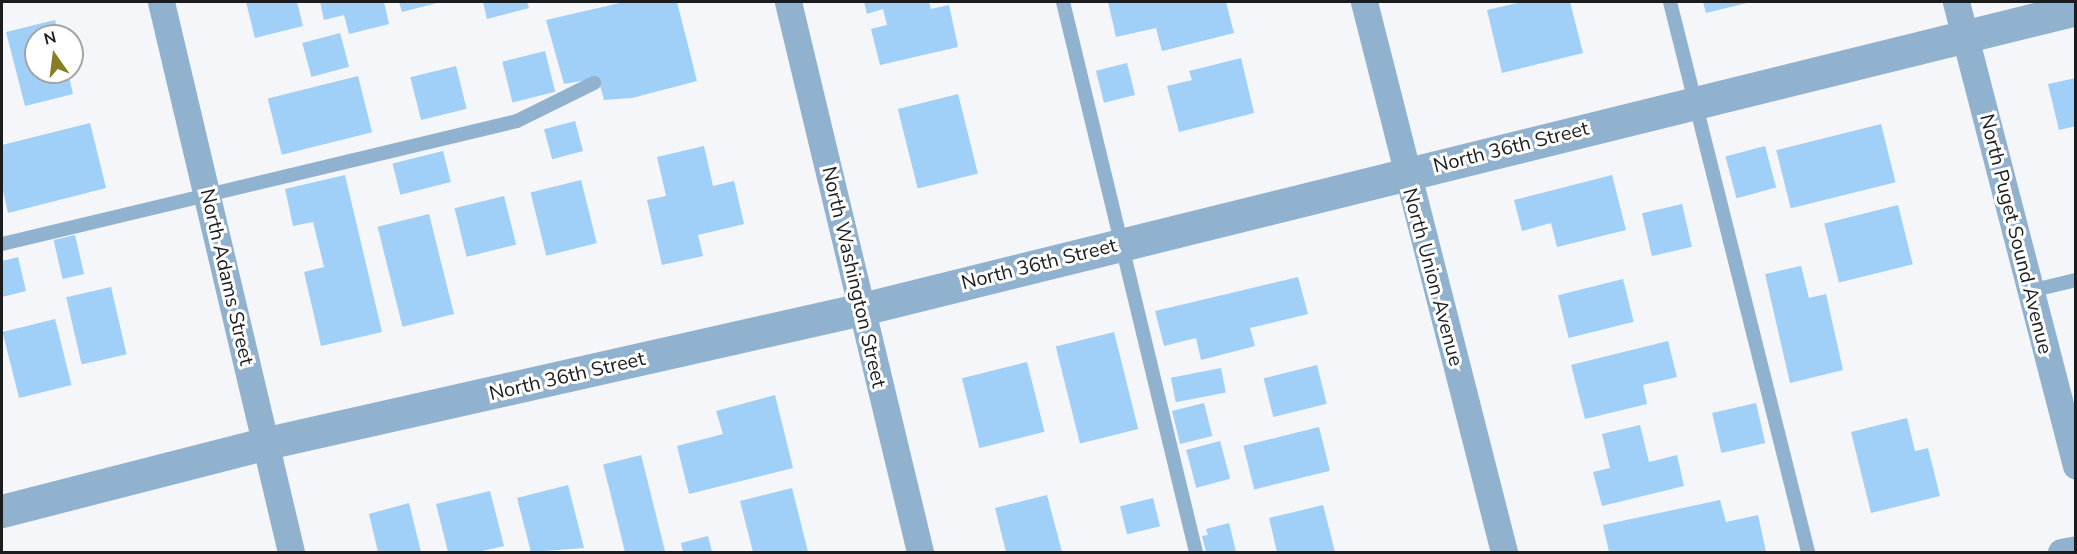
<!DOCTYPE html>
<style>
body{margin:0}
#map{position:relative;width:2077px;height:554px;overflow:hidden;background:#f4f6f9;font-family:"Nunito Sans",sans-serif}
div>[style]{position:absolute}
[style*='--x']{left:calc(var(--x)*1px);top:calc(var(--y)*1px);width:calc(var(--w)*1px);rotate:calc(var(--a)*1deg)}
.building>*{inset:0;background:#a0d0f7;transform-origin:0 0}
.service>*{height:14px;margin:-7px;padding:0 7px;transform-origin:7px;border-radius:7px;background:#90b2cf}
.minor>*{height:27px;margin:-13.5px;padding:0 13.5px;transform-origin:13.5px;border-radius:13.5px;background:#90b2cf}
.tertiary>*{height:33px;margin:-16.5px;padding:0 16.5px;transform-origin:16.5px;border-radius:16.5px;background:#90b2cf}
span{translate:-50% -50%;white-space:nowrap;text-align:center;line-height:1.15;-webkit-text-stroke:6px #fff;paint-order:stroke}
.street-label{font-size:20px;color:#1b1c1d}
.frame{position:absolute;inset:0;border:3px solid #1b1c1d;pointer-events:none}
.north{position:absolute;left:24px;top:24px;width:60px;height:60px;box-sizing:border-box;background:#fff;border:2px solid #a4a4a5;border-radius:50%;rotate:346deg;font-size:16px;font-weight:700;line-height:24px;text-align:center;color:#1b1c1d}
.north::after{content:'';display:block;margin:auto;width:21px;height:27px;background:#877d23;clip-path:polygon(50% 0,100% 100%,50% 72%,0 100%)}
</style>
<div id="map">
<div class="building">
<div style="clip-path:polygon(246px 2px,297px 2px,303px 26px,255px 38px)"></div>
<div style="clip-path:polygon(320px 2px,384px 2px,389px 24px,349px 34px,344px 15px,324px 20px)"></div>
<div style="clip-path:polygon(399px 2px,441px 2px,402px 12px)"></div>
<div style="clip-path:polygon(483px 2px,527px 2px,529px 8px,487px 19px)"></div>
<div style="clip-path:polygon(624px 2px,677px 2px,697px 81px,632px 98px,604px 100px,598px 78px,564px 84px,546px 20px)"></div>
<div style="clip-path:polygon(864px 2px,929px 2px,931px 9px,949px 5px,958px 47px,880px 65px,871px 29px,887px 25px,883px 9px,867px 14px)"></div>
<div style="clip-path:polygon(1108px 2px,1226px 2px,1234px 33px,1162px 51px,1156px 28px,1116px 37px)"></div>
<div style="clip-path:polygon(1522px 2px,1570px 2px,1583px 53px,1502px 73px,1487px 10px)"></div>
<div style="clip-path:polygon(1703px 2px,1751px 2px,1706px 13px)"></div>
<div style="clip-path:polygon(55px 20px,59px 36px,36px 36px,36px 72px,68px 72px,73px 94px,25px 106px,6px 32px)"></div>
<div style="left:340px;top:33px;width:35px;height:39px;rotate:75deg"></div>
<div style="left:545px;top:51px;width:42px;height:44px;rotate:76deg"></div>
<div style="clip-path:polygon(1241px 58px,1254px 113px,1179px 132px,1167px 86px,1192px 80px,1189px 71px)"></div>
<div style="left:1127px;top:63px;width:33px;height:32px;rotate:76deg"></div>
<div style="left:456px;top:66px;width:44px;height:47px;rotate:76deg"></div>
<div style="left:358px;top:76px;width:58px;height:93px;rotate:76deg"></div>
<div style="clip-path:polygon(2076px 78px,2076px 126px,2059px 130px,2048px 84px)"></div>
<div style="left:958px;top:94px;width:82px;height:62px;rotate:76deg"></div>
<div style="left:575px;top:121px;width:31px;height:32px;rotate:75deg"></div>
<div style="clip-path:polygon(90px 123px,106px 188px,8px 213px,2px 186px,2px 145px)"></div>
<div style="left:1881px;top:124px;width:60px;height:108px;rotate:76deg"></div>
<div style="clip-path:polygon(704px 146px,713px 186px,734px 181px,744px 224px,698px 235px,703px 256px,662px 265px,647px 200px,666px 196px,657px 157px)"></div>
<div style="left:1765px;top:146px;width:43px;height:41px;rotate:75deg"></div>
<div style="left:443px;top:151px;width:32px;height:52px;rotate:76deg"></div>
<div style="clip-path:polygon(345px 175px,382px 332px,321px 346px,304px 272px,324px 267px,313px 222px,293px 226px,285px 189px)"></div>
<div style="clip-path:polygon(1612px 175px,1626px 230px,1557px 247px,1551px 223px,1522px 231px,1514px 200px)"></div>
<div style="left:581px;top:180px;width:65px;height:52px;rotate:76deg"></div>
<div style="left:504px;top:196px;width:50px;height:51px;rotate:76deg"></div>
<div style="left:1682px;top:204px;width:44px;height:41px;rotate:77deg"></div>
<div style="left:1898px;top:205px;width:61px;height:76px;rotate:76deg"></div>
<div style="left:429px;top:214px;width:103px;height:53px;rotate:76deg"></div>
<div style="left:75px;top:235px;width:40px;height:22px;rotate:77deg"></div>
<div style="clip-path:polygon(18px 257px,26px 291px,2px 297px,2px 261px)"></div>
<div style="clip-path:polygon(1801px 266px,1809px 298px,1826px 294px,1843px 370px,1790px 383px,1765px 274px)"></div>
<div style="clip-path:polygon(1298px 277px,1308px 314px,1250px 328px,1255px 346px,1201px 360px,1196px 338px,1164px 346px,1155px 311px)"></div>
<div style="left:1623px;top:279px;width:44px;height:67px;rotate:76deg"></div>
<div style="left:111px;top:287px;width:69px;height:46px;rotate:77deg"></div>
<div style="left:55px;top:319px;width:68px;height:54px;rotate:76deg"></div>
<div style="left:1114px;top:332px;width:100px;height:60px;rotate:76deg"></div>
<div style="clip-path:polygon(1668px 341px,1677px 377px,1643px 385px,1647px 404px,1585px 419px,1571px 365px)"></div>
<div style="left:1027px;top:362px;width:72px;height:67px;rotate:76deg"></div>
<div style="left:1317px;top:365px;width:40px;height:55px;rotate:76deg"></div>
<div style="left:1221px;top:368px;width:25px;height:51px;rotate:79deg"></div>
<div style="clip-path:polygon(775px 395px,793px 468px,689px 494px,677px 446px,723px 434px,716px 411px)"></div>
<div style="left:1204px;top:403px;width:34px;height:33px;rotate:76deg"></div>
<div style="left:1756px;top:403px;width:41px;height:45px;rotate:77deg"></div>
<div style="clip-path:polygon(1907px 418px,1915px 451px,1928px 448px,1940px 496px,1871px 513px,1851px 432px)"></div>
<div style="clip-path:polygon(1640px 425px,1649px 462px,1677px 455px,1684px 486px,1602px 506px,1593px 472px,1610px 468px,1602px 434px)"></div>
<div style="left:1319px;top:427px;width:45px;height:78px;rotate:76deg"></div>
<div style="left:1220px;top:441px;width:39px;height:35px;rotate:75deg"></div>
<div style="left:641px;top:455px;width:100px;height:39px;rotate:76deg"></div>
<div style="clip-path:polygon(568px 485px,584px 548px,531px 552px,517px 498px)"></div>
<div style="clip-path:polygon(792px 488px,808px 552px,753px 552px,740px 501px)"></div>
<div style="clip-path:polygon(490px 491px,504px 546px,478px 552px,448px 552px,436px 504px)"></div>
<div style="clip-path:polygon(1047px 495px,1062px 552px,1006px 552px,995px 508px)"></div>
<div style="left:1153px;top:498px;width:29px;height:34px;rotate:76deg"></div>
<div style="clip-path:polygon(1720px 500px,1726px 522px,1758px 515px,1766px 552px,1609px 552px,1603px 525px)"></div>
<div style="clip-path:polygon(409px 503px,421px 552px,378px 552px,369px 514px)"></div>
<div style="clip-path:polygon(1323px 505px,1335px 552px,1277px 552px,1269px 518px)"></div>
<div style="clip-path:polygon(1229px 523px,1236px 552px,1206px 552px,1202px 536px,1208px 535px,1206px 529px)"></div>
<div style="clip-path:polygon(708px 536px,712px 552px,683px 552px,681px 543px)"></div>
</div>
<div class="service">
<div style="--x:1063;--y:2;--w:566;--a:76.41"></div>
<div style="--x:1670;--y:2;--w:567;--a:75.91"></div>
<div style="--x:2;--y:244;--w:529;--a:-13.43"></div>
<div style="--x:517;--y:121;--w:86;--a:-26.3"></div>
<div style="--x:2030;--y:291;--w:47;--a:-13.4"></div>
</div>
<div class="minor">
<div style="--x:161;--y:2;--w:565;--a:76.7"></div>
<div style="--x:788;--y:2;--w:566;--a:76.5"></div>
<div style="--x:1364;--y:2;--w:568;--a:75.72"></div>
<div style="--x:1956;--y:2;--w:479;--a:75.5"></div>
<div style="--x:2061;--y:552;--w:15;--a:-11"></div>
</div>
<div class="tertiary">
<div style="--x:2;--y:511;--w:274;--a:-14.4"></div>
<div style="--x:267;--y:443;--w:610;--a:-12.69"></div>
<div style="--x:862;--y:309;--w:1251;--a:-13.88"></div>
</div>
<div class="street-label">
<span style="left:1511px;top:147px;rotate:-14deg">North 36th Street</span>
<span style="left:2016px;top:234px;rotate:76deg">North Puget Sound Avenue</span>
<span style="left:1039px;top:264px;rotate:-14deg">North 36th Street</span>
<span style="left:227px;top:277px;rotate:77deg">North Adams Street</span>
<span style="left:854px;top:277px;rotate:77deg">North Washington Street</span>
<span style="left:1433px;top:277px;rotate:75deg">North Union Avenue</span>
<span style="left:567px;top:376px;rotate:-13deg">North 36th Street</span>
</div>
<div class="frame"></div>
<div class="north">N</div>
</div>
